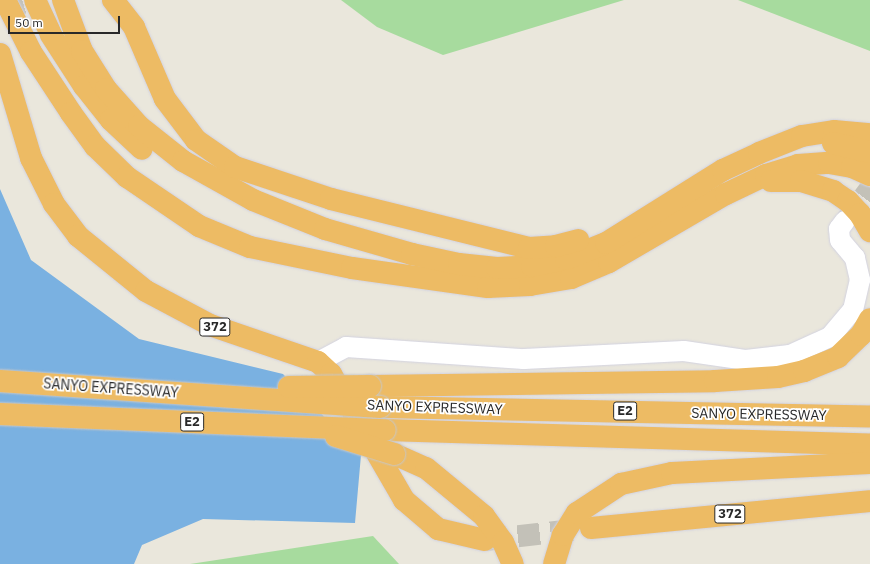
<!DOCTYPE html>
<style>
body{margin:0}
#map{position:relative;width:870px;height:564px;overflow:hidden;background:#eae7dc;font-family:"IBM Plex Sans",sans-serif}
div>[style]{position:absolute}
[style*='--x']{left:calc(var(--x)*1px);top:calc(var(--y)*1px);width:calc(var(--w)*1px);rotate:calc(var(--a)*1deg)}
.green>*{inset:0;background:#a7db9e}
.water>*{inset:0;background:#7ab1e1}
.minor-tunnel>*{height:20px;margin-top:-10px;transform-origin:0;background:repeating-linear-gradient(90deg,#c3c1b8 0 20px,transparent 0 30px)}
.highway-tunnel>*{height:22px;margin-top:-11px;transform-origin:0;background:repeating-linear-gradient(90deg,#c3c1b8 0 22px,transparent 0 33px)}
.roads{filter:drop-shadow(0 0 1px #d2d2e0) drop-shadow(0 0 1px #d2d2e0)}
.minor>*{height:20px;margin:-10px;padding:0 10px;transform-origin:10px;border-radius:10px;background:#fff}
.highway>*{height:22px;margin:-11px;padding:0 11px;transform-origin:11px;border-radius:11px;background:#edbb64}
.bridges{filter:drop-shadow(0 0 1px #c7c7c7) drop-shadow(0 0 1px #c7c7c7)}
.highway-bridge>*{height:22px;margin:-11px;padding:0 11px;transform-origin:11px;border-radius:11px;background:#edbb64}
span{translate:-50% -50%;white-space:nowrap;text-align:center;line-height:1.15;-webkit-text-stroke:3.5px #fff;paint-order:stroke}
.shield-label span{padding:1px 3px;background:#fff;border:1px solid;border-radius:3px;-webkit-text-stroke-width:0}
.shield-label{font-size:13px;color:#292929;font-weight:700}
.street-label{font-size:14px;color:#292929}
.scale{position:absolute;left:8px;top:16px;width:112px;height:18px;box-sizing:border-box;border:2px solid #292929;border-top:0;padding-left:5px;font-size:12px;line-height:14px;white-space:nowrap;color:#292929;-webkit-text-stroke:3px #fff;paint-order:stroke}
</style>
<div id="map">
<div class="green">
<div style="clip-path:polygon(341px 0,624px 0,443px 55px,377px 27px)"></div>
<div style="clip-path:polygon(738px 0,870px 0,870px 51px)"></div>
<div style="clip-path:polygon(373px 536px,399px 564px,190px 564px)"></div>
</div>
<div class="water">
<div style="clip-path:polygon(0 189px,31px 260px,139px 339px,283px 374px,361px 455px,355px 523px,203px 519px,142px 545px,134px 564px,0 564px)"></div>
</div>
<div class="minor-tunnel">
<div style="--x:845;--y:221;--w:42;--a:-53.7"></div>
</div>
<div class="highway-tunnel">
<div style="--x:2;--y:9;--w:33;--a:-16"></div>
<div style="--x:485;--y:540;--w:98;--a:-6.5"></div>
</div>
<div class="roads">
<div class="minor">
<div style="--x:318;--y:362;--w:32;--a:-28"></div>
<div style="--x:346;--y:347;--w:178;--a:3.9"></div>
<div style="--x:524;--y:359;--w:160;--a:-2.9"></div>
<div style="--x:684;--y:351;--w:63;--a:8.3"></div>
<div style="--x:746;--y:360;--w:44;--a:-6.5"></div>
<div style="--x:790;--y:355;--w:44;--a:-24.2"></div>
<div style="--x:830;--y:337;--w:35;--a:-50"></div>
<div style="--x:853;--y:310;--w:31;--a:-77"></div>
<div style="--x:860;--y:280;--w:23;--a:-103"></div>
<div style="--x:855;--y:258;--w:23;--a:-130"></div>
<div style="--x:840;--y:240;--w:11;--a:-95"></div>
<div style="--x:839;--y:229;--w:10;--a:-53"></div>
</div>
<div class="highway">
<div style="--x:5;--y:0;--w:58;--a:63.4"></div>
<div style="--x:31;--y:52;--w:73;--a:56.7"></div>
<div style="--x:71;--y:113;--w:41;--a:54"></div>
<div style="--x:95;--y:146;--w:45;--a:44.1"></div>
<div style="--x:127;--y:177;--w:87;--a:34.2"></div>
<div style="--x:199;--y:226;--w:55;--a:22.4"></div>
<div style="--x:250;--y:247;--w:104;--a:11.6"></div>
<div style="--x:352;--y:268;--w:137;--a:8"></div>
<div style="--x:488;--y:287;--w:42;--a:-2.7"></div>
<div style="--x:530;--y:285;--w:42;--a:-9.7"></div>
<div style="--x:571;--y:278;--w:41;--a:-22.8"></div>
<div style="--x:609;--y:262;--w:135;--a:-30.2"></div>
<div style="--x:726;--y:194;--w:44;--a:-25.4"></div>
<div style="--x:766;--y:175;--w:34;--a:-17"></div>
<div style="--x:798;--y:165;--w:31;--a:-4"></div>
<div style="--x:829;--y:163;--w:23;--a:10"></div>
<div style="--x:852;--y:167;--w:20;--a:24"></div>
<div style="--x:35;--y:0;--w:38;--a:65"></div>
<div style="--x:51;--y:35;--w:61;--a:57.1"></div>
<div style="--x:84;--y:86;--w:43;--a:51.5"></div>
<div style="--x:111;--y:120;--w:42;--a:43.1"></div>
<div style="--x:63;--y:0;--w:54;--a:69.6"></div>
<div style="--x:82;--y:51;--w:45;--a:57.7"></div>
<div style="--x:106;--y:89;--w:50;--a:48.3"></div>
<div style="--x:139;--y:126;--w:56;--a:38.5"></div>
<div style="--x:183;--y:161;--w:80;--a:29.1"></div>
<div style="--x:253;--y:200;--w:78;--a:21.9"></div>
<div style="--x:325;--y:229;--w:91;--a:16"></div>
<div style="--x:412;--y:254;--w:48;--a:12"></div>
<div style="--x:459;--y:264;--w:38;--a:6"></div>
<div style="--x:497;--y:268;--w:35;--a:-3"></div>
<div style="--x:532;--y:266;--w:35;--a:-12"></div>
<div style="--x:566;--y:259;--w:43;--a:-21.8"></div>
<div style="--x:606;--y:243;--w:138;--a:-32"></div>
<div style="--x:723;--y:170;--w:40;--a:-25"></div>
<div style="--x:759;--y:153;--w:46;--a:-21.6"></div>
<div style="--x:802;--y:136;--w:32;--a:-9"></div>
<div style="--x:834;--y:131;--w:36;--a:5"></div>
<div style="--x:113;--y:0;--w:34;--a:52"></div>
<div style="--x:134;--y:27;--w:78;--a:66.7"></div>
<div style="--x:165;--y:99;--w:51;--a:52.9"></div>
<div style="--x:196;--y:140;--w:47;--a:34.7"></div>
<div style="--x:235;--y:167;--w:101;--a:18.4"></div>
<div style="--x:331;--y:199;--w:204;--a:13.9"></div>
<div style="--x:529;--y:248;--w:27;--a:-4"></div>
<div style="--x:556;--y:246;--w:23;--a:-15"></div>
<div style="--x:0;--y:54;--w:109;--a:73.4"></div>
<div style="--x:31;--y:158;--w:51;--a:63.4"></div>
<div style="--x:54;--y:204;--w:40;--a:53"></div>
<div style="--x:78;--y:236;--w:87;--a:39"></div>
<div style="--x:146;--y:291;--w:72;--a:28"></div>
<div style="--x:210;--y:325;--w:114;--a:18.9"></div>
<div style="--x:318;--y:362;--w:18;--a:43"></div>
<div style="--x:331;--y:374;--w:146;--a:59.9"></div>
<div style="--x:404;--y:500;--w:45;--a:40.5"></div>
<div style="--x:438;--y:529;--w:48;--a:13.2"></div>
<div style="--x:833;--y:143;--w:38;--a:14"></div>
<div style="--x:771;--y:181;--w:30;--a:0"></div>
<div style="--x:801;--y:181;--w:34;--a:17"></div>
<div style="--x:833;--y:191;--w:18;--a:34"></div>
<div style="--x:848;--y:201;--w:18;--a:47"></div>
<div style="--x:860;--y:214;--w:20;--a:60"></div>
<div style="--x:370;--y:386;--w:345;--a:-0.8"></div>
<div style="--x:715;--y:381;--w:63;--a:-3.6"></div>
<div style="--x:778;--y:377;--w:27;--a:-13"></div>
<div style="--x:804;--y:371;--w:37;--a:-22"></div>
<div style="--x:838;--y:357;--w:32;--a:-44"></div>
<div style="--x:861;--y:335;--w:18;--a:-61"></div>
<div style="--x:380;--y:407;--w:490;--a:1.1"></div>
<div style="--x:385;--y:430;--w:485;--a:1.7"></div>
<div style="--x:394;--y:454;--w:35;--a:24"></div>
<div style="--x:426;--y:468;--w:75;--a:39.6"></div>
<div style="--x:484;--y:516;--w:32;--a:54"></div>
<div style="--x:503;--y:542;--w:24;--a:66"></div>
<div style="--x:591;--y:528;--w:280;--a:-5.5"></div>
<div style="--x:554;--y:564;--w:30;--a:-73"></div>
<div style="--x:563;--y:535;--w:26;--a:-58"></div>
<div style="--x:577;--y:513;--w:53;--a:-33.4"></div>
<div style="--x:621;--y:484;--w:52;--a:-12.2"></div>
<div style="--x:672;--y:473;--w:198;--a:-2.9"></div>
</div>
</div>
<div class="bridges">
<div class="highway-bridge">
<div style="--x:0;--y:381;--w:381;--a:3.9"></div>
<div style="--x:289;--y:387;--w:81;--a:-0.7"></div>
<div style="--x:0;--y:414;--w:385;--a:2.4"></div>
<div style="--x:336;--y:436;--w:61;--a:17.2"></div>
</div>
</div>
<div class="shield-label">
<span style="left:215px;top:327px">372</span>
<span style="left:625px;top:411px">E2</span>
<span style="left:192px;top:422px">E2</span>
<span style="left:730px;top:514px">372</span>
</div>
<div class="street-label">
<span style="left:111px;top:388px;rotate:4deg">SANYO EXPRESSWAY</span>
<span style="left:435px;top:407px;rotate:2deg">SANYO EXPRESSWAY</span>
<span style="left:759px;top:414px;rotate:1deg">SANYO EXPRESSWAY</span>
</div>
<div class="scale">50 m</div>
</div>
